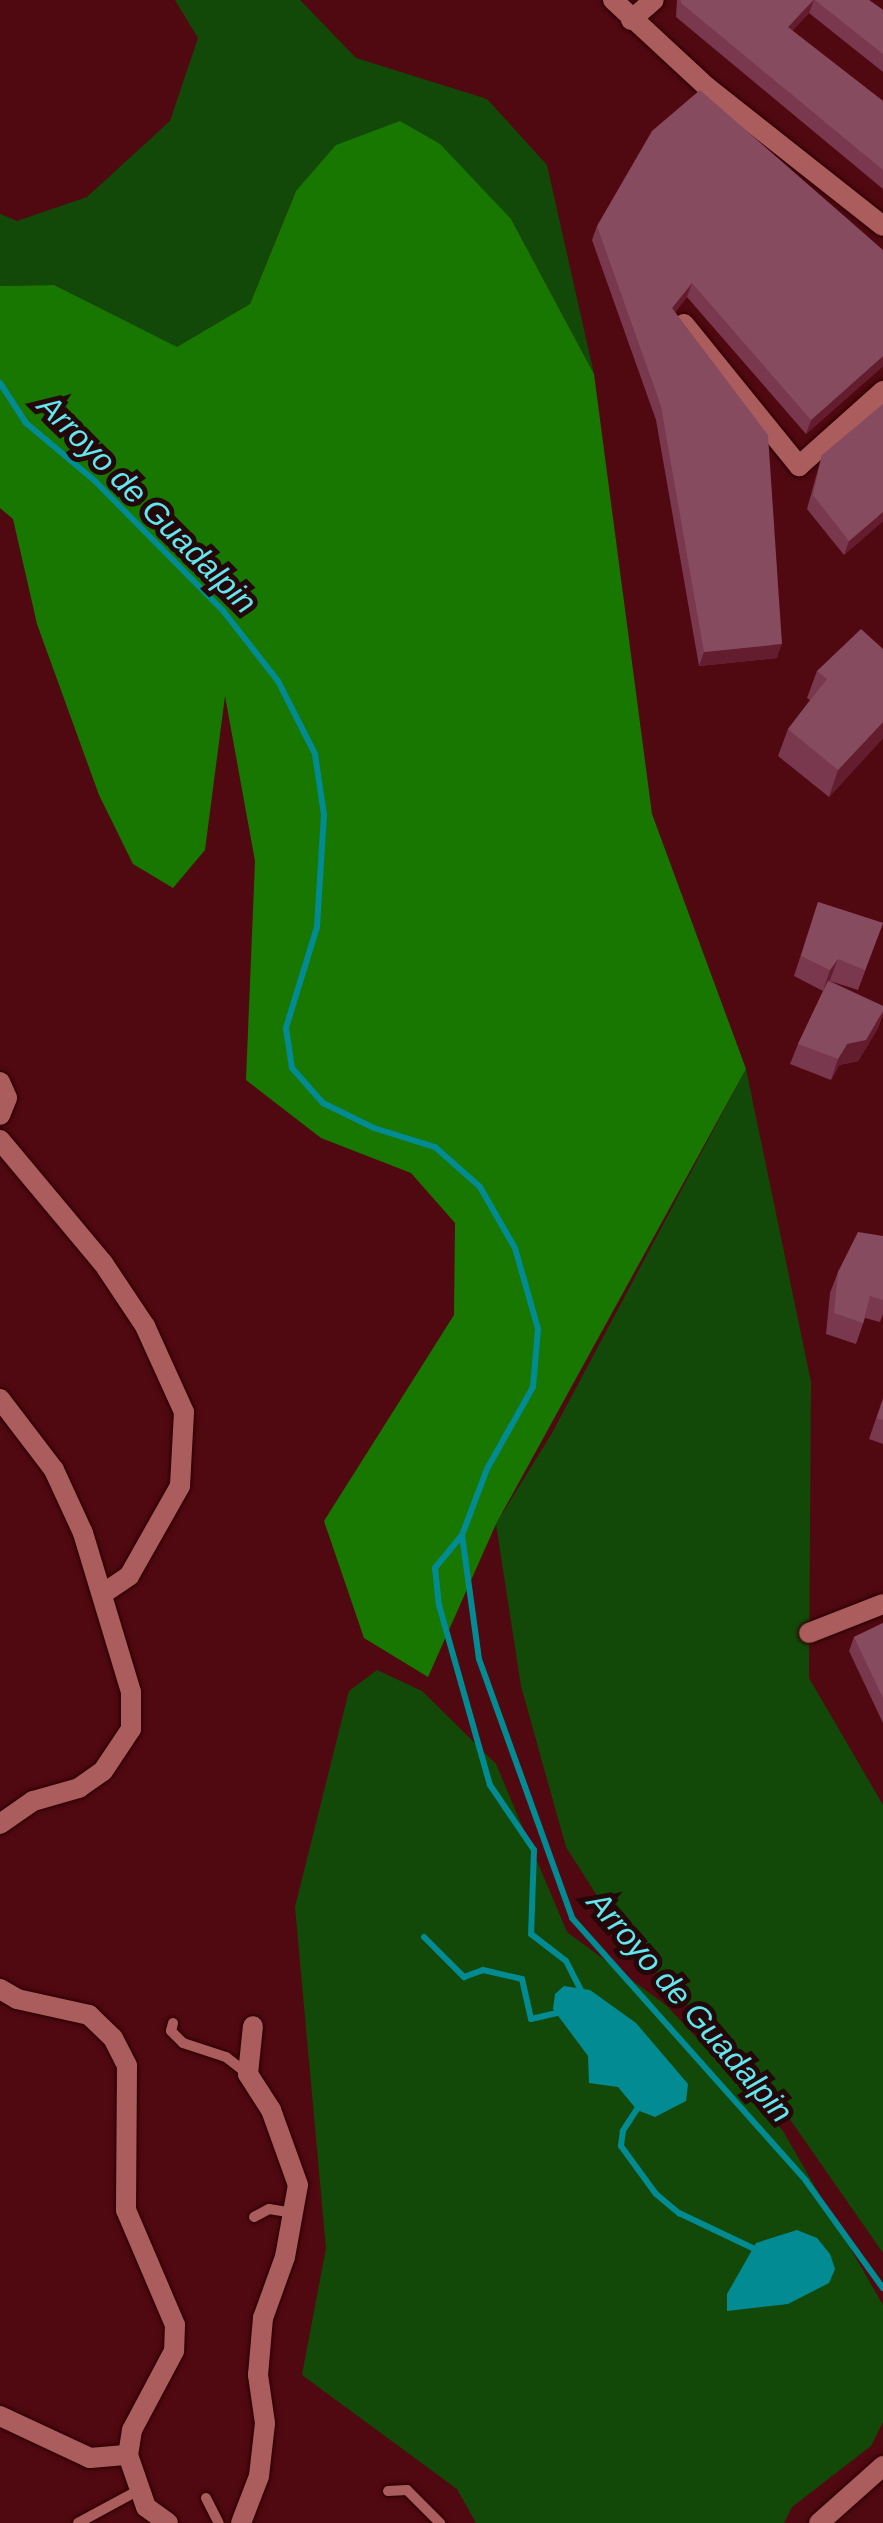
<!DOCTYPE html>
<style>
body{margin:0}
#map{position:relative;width:883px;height:2523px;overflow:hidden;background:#500911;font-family:Helvetica,sans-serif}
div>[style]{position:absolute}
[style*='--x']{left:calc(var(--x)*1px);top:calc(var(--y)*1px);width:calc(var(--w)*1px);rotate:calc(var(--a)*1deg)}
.green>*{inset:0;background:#124909}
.forest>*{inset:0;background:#177701}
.water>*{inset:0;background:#028b92}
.stream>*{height:6px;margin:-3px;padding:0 3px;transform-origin:3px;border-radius:3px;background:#028b92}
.roads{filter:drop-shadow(0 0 2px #2c0002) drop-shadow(0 0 2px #2c0002)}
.lane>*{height:10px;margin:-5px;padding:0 5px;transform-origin:5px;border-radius:5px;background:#ab5d5d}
.street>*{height:20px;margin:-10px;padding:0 10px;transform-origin:10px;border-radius:10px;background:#ab5d5d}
.wall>*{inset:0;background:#79384e}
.shaded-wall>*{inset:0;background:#631d2e}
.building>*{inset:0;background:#874b5f}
span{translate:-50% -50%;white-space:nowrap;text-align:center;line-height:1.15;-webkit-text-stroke:10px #240708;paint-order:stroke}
.water-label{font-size:32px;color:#62e7f0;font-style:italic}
</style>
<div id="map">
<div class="green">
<div style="clip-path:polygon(175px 0,300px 0,356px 58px,487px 99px,547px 165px,594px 374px,511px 219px,296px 191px,250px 304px,177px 348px,54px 285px,0 286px,0 214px,17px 221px,87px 197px,170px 121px,198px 38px)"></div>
<div style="clip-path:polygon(746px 1069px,811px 1382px,809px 1678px,883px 1805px,883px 2253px,771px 2092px,624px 1938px,566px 1847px,521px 1686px,496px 1524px,552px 1433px)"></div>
<div style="clip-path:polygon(377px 1670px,422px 1691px,496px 1764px,567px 1932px,667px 2006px,783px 2131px,883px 2305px,883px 2422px,871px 2446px,792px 2507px,784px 2523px,476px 2523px,457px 2489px,302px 2375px,326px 2248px,295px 1907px,349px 1691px)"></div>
</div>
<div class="forest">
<div style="clip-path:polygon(400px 121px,440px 144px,511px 219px,594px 374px,652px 814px,746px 1069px,496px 1524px,428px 1677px,364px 1638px,324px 1521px,454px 1315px,455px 1223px,411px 1173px,321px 1138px,246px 1080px,255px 861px,225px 696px,205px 850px,173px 888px,133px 864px,99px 795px,37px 624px,13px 519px,0 508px,0 286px,54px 285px,177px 347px,250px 304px,296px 191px,336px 145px)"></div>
</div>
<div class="water">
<div style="clip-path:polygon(564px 1986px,590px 1990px,636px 2023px,688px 2084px,686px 2101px,655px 2117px,637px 2110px,618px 2087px,589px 2083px,588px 2056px,553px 2009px,555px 1994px)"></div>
<div style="clip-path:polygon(797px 2230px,817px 2238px,830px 2254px,835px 2269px,829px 2283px,788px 2304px,727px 2311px,727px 2294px,756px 2243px)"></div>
</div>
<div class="stream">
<div style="--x:0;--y:383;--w:48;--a:57"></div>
<div style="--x:26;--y:423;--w:89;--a:40"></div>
<div style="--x:94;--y:480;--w:185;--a:45.4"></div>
<div style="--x:224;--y:612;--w:88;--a:52"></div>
<div style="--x:278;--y:681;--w:82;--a:63.1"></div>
<div style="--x:315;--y:754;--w:62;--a:81.6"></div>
<div style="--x:324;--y:815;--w:112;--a:93.6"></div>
<div style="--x:317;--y:927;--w:106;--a:107.1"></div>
<div style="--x:286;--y:1028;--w:40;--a:81.5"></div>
<div style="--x:292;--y:1068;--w:47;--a:48.5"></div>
<div style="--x:323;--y:1103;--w:57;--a:26.1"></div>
<div style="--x:374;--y:1128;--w:64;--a:17.3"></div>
<div style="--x:435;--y:1147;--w:60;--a:41.6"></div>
<div style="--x:480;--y:1187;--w:70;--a:60.2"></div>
<div style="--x:515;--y:1248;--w:84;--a:74.1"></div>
<div style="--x:538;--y:1329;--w:58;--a:94.9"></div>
<div style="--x:533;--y:1387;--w:94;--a:119.3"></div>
<div style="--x:487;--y:1469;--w:71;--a:110.7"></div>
<div style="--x:462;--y:1535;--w:125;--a:82.2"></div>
<div style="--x:479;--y:1659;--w:275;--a:70.2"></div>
<div style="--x:572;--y:1918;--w:352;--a:48.3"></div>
<div style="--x:806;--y:2181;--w:132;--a:54.3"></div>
<div style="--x:462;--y:1535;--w:43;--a:129.3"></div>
<div style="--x:435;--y:1568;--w:37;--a:84"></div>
<div style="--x:439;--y:1605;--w:187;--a:74.2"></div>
<div style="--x:490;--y:1785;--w:78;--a:55.9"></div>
<div style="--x:534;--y:1850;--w:84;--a:92"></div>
<div style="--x:531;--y:1934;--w:44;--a:37.6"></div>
<div style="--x:566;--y:1961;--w:35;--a:63"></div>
<div style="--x:424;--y:1937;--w:57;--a:45"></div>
<div style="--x:464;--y:1977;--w:20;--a:-20"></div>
<div style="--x:483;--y:1970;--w:40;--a:13"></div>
<div style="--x:522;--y:1979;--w:41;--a:77.3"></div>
<div style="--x:531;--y:2019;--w:31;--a:-13"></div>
<div style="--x:639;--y:2106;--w:30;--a:123"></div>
<div style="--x:623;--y:2131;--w:15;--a:98"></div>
<div style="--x:621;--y:2146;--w:59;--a:53.9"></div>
<div style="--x:656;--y:2194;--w:30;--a:40"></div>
<div style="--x:679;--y:2213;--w:89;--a:25.4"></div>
</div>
<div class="roads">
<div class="lane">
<div style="--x:173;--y:2023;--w:8;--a:104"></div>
<div style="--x:171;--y:2031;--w:17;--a:45"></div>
<div style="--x:183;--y:2043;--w:45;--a:18"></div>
<div style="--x:226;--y:2057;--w:28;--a:38"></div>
<div style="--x:254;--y:2217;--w:17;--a:-28"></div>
<div style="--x:269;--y:2209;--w:26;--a:9"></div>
<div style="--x:388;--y:2491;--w:19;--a:-3"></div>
<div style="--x:407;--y:2490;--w:47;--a:45"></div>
<div style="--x:206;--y:2498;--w:28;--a:63"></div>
<div style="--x:78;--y:2523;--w:67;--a:-28.5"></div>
</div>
<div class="street">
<div style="--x:613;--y:0;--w:128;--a:42.8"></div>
<div style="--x:707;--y:87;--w:224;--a:38.3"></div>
<div style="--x:631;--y:20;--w:30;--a:-41"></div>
<div style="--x:684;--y:324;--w:183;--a:51"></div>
<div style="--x:799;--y:466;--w:113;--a:-41.8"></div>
<div style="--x:0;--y:1082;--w:17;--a:66"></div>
<div style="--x:7;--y:1098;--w:18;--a:112"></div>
<div style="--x:0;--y:1140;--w:160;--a:50.1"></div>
<div style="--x:103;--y:1263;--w:76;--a:56.3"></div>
<div style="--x:145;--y:1326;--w:94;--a:65.6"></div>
<div style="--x:184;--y:1412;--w:74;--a:93.1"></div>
<div style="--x:180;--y:1486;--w:103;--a:119.5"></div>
<div style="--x:129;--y:1576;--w:29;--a:146"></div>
<div style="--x:0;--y:1399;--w:89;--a:52.7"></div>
<div style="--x:54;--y:1470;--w:69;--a:65.3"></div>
<div style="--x:83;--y:1533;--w:166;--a:73.2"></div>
<div style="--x:131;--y:1692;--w:37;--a:90"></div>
<div style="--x:131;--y:1729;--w:50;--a:123.7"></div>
<div style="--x:103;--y:1771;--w:29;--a:145"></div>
<div style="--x:79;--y:1788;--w:48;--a:164.2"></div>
<div style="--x:33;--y:1801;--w:40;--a:145.1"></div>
<div style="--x:809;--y:1633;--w:79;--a:-21.4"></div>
<div style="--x:0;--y:1989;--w:20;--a:30"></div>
<div style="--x:17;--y:1999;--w:74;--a:12.5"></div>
<div style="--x:89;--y:2015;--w:33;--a:44"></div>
<div style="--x:113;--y:2038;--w:31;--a:63"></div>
<div style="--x:127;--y:2066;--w:144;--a:90.4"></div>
<div style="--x:126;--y:2210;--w:125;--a:66.9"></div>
<div style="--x:175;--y:2325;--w:26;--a:92"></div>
<div style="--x:174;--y:2351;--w:89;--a:118"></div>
<div style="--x:132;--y:2430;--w:25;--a:99"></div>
<div style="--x:128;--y:2455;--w:55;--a:70.9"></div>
<div style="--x:146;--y:2507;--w:27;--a:36"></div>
<div style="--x:0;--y:2416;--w:99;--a:25"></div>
<div style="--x:90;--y:2458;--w:38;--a:-5"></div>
<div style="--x:241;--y:2523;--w:50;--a:-69"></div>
<div style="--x:259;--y:2476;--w:53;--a:-83.5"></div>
<div style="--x:265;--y:2423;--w:49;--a:-98.3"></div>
<div style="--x:258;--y:2375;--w:57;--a:-85"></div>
<div style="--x:263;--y:2318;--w:65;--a:-70.2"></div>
<div style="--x:285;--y:2257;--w:73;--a:-79.8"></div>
<div style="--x:298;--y:2185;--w:80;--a:-109.8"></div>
<div style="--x:271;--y:2110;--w:43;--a:-122.6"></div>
<div style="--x:248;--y:2074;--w:48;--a:-84.1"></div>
<div style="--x:819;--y:2523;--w:86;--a:-41.7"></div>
</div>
</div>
<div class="wall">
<div style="clip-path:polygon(677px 0,869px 0,883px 10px,883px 72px,809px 13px,792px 31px,883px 101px,883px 189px,676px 17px)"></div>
<div style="clip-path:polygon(597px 226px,883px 250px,883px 366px,806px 434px,687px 297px,675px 312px,777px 658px,699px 666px,656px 420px,592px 240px)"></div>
<div style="clip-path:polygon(822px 455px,883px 521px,844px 555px,807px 509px)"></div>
<div style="clip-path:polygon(883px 649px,883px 738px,829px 797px,778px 756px,788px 729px,810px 700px,807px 698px,817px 671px)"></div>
<div style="clip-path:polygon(818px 902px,883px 923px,858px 990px,830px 981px,883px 1006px,883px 1013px,878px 1028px,858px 1061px,839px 1065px,831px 1080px,790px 1064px,798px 1044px,823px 991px,794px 976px)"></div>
<div style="clip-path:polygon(883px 1236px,883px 1314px,880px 1322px,865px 1318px,856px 1344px,826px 1334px,830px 1293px,838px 1272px)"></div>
<div style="clip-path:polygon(883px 1398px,883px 1444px,869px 1439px)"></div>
<div style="clip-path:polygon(883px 1623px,883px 1723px,849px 1651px,854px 1637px)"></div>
</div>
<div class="shaded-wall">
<div style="clip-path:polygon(814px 0,809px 13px,783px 41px,788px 27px)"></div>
<div style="clip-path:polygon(692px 283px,687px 297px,667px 322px,672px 308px)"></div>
<div style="clip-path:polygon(883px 356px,883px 366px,806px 434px,811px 420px)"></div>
<div style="clip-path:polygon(883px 512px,883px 521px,844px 555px,849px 541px)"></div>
<div style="clip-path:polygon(782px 644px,777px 658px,699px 666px,704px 652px)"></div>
<div style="clip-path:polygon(883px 722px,883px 738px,829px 797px,838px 770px)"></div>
<div style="clip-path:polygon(838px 959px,830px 980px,823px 991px,830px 970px)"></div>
<div style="clip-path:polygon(883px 1011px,878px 1028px,858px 1061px,839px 1065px,831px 1080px,838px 1059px,847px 1044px)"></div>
</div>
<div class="building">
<div style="clip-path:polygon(681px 0,813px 0,788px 27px,883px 101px,883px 170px,681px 3px)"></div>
<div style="clip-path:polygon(815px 0,869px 0,883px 10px,883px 54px)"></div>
<div style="clip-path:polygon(700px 90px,883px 250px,883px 356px,811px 420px,692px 283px,672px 308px,768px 435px,782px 644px,704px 652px,661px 406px,597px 226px,652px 131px)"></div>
<div style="clip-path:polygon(883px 404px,883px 512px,849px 541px,813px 495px,822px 455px)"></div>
<div style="clip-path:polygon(861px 629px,883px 649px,883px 722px,838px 770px,788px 729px,827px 679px,817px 671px)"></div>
<div style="clip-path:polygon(818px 902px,883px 923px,865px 970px,838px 959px,830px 970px,801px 956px)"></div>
<div style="clip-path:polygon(828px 981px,883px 1006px,883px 1011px,866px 1040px,847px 1044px,838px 1059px,798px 1044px)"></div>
<div style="clip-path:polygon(858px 1232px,883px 1236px,883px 1300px,870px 1296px,863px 1323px,834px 1313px,838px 1272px)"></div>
<div style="clip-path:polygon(883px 1400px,883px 1420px,877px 1418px)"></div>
<div style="clip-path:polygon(883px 1623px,883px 1698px,854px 1637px)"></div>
</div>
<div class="water-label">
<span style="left:147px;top:504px;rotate:45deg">Arroyo de Guadalpin</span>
<span style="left:690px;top:2007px;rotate:49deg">Arroyo de Guadalpin</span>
</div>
</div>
